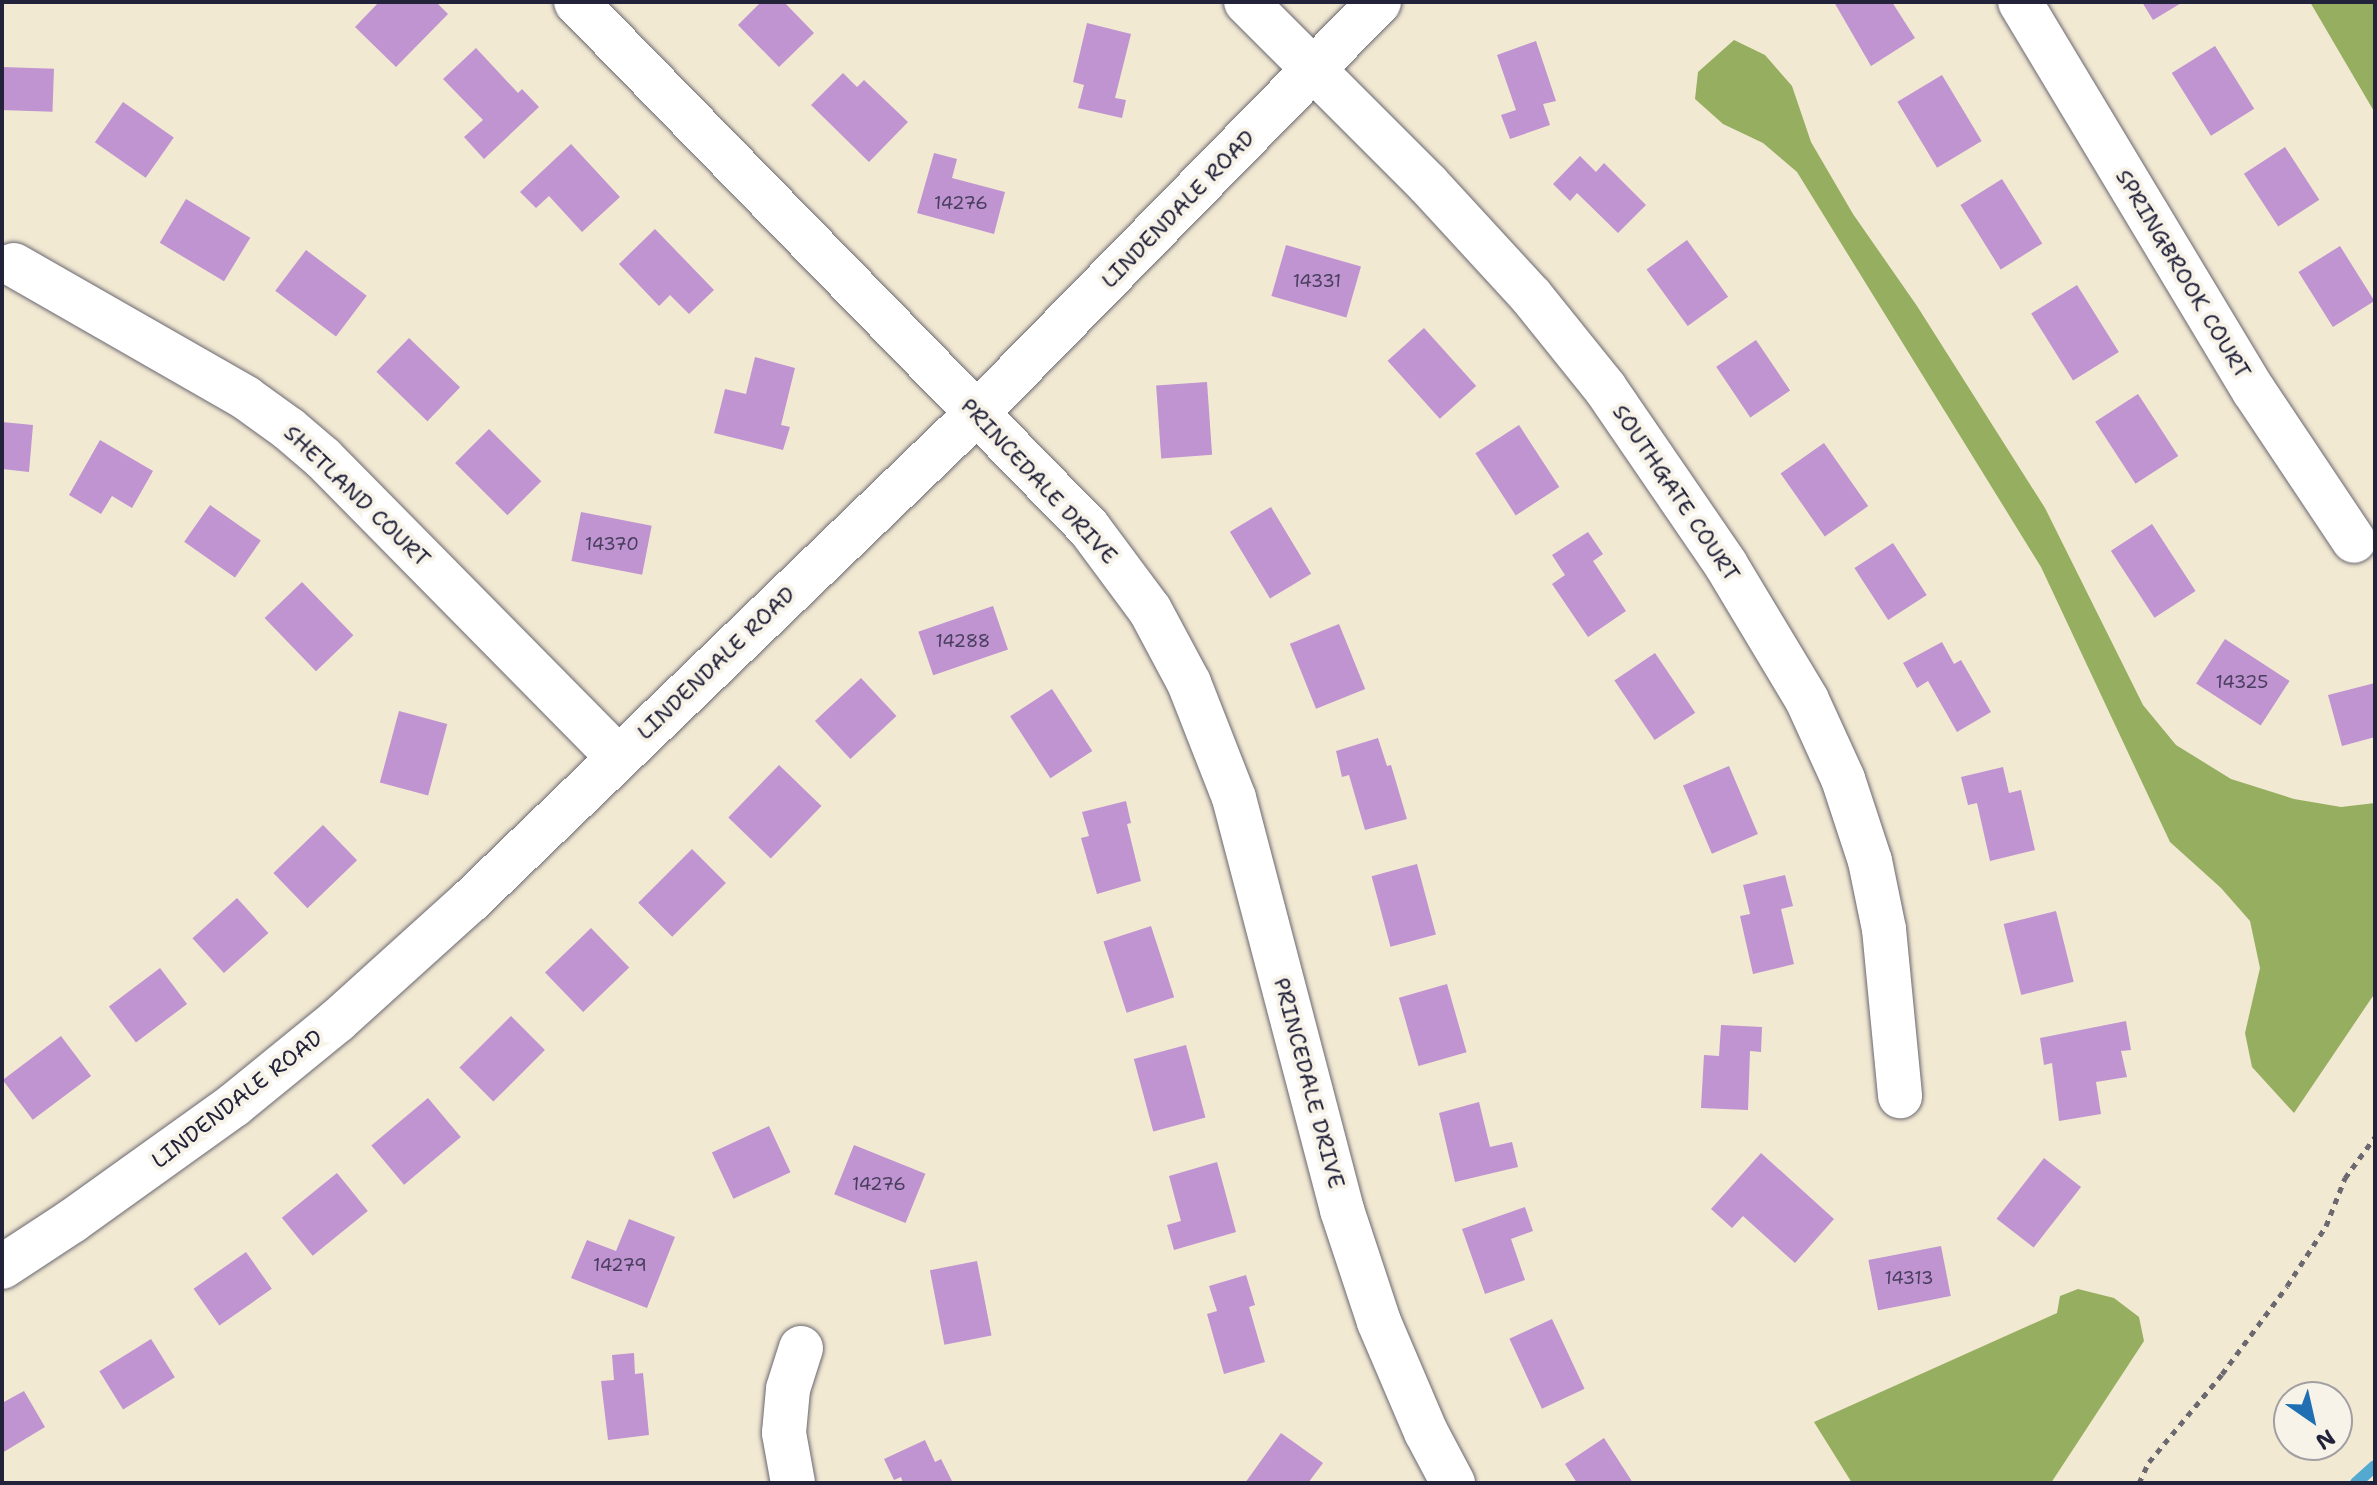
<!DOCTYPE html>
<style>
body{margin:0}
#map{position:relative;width:2377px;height:1485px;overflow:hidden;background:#f2e9d3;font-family:"Shantell Sans",sans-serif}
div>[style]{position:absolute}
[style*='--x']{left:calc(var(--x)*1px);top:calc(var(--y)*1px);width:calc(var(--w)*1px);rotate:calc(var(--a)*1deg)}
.forest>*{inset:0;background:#96ae60}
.stream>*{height:12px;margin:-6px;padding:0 6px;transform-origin:6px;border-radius:6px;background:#53a9cf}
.building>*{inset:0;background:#bf94d0;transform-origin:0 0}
.path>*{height:5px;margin-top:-2.5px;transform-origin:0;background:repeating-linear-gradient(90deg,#6b6870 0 6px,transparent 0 12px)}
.roads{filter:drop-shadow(0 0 2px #6b6870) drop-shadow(0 0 2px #6b6870)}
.minor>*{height:44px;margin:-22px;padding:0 22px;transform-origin:22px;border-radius:22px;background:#fff}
span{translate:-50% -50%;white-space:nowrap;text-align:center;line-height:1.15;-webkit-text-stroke:8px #f7f3e8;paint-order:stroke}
.number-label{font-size:18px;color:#493e60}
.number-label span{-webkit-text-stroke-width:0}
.street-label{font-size:22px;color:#22223b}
.frame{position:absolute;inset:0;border:4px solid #22223b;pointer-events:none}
.north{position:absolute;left:2273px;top:1381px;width:80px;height:80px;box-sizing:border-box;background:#f7f3e8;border:2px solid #a29fa3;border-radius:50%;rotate:146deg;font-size:22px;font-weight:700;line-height:32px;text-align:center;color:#22223b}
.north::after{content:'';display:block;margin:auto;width:28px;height:36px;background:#1f6fb2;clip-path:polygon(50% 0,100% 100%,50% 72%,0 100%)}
</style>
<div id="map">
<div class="forest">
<div style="clip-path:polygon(2310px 2px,2375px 2px,2375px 113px)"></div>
<div style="clip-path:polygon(1734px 40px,1765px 55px,1792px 86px,1811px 142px,1853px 214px,1917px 306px,2045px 508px,2143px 705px,2176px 745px,2231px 779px,2294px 799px,2341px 807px,2375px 803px,2375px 993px,2294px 1113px,2252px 1067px,2245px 1033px,2260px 968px,2250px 921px,2221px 888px,2170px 842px,2041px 567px,1797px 172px,1763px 143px,1723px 124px,1695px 99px,1698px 72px)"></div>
<div style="clip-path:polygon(2078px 1289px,2114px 1298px,2139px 1317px,2144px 1341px,2051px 1483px,1852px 1483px,1814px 1422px,2057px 1313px,2060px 1296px)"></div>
</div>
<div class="stream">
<div style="--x:2356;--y:1483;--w:25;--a:-42"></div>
</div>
<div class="building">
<div style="clip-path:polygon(379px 2px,436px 2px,448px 14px,396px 67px,355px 27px)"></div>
<div style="clip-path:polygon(761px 2px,784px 2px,814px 33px,779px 67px,738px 25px)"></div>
<div style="clip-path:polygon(1834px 2px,1892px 2px,1915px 38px,1871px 66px)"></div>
<div style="clip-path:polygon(2142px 2px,2183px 2px,2153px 20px)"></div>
<div style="clip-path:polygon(1087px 23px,1131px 34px,1115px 98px,1126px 100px,1122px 118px,1078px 108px,1084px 85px,1073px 82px)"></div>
<div style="clip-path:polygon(1536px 41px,1556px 101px,1543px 104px,1550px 125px,1510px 139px,1501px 115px,1516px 110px,1497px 55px)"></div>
<div style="left:2215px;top:46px;width:74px;height:51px;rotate:58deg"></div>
<div style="clip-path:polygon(476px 48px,518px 93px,522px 89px,539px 107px,484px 159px,464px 137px,483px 120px,443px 79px)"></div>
<div style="left:2px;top:67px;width:52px;height:43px;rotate:2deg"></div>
<div style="clip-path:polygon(843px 73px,857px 87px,864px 80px,908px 122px,869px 162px,811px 105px)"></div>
<div style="left:1942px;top:75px;width:77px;height:52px;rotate:59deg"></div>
<div style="left:123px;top:102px;width:62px;height:49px;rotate:35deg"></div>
<div style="clip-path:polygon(571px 144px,620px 197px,582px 232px,549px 196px,536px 208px,520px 192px)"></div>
<div style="left:2285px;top:147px;width:63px;height:49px;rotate:57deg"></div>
<div style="clip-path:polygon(934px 153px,957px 159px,952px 178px,1005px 192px,994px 234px,917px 213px)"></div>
<div style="clip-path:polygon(1580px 156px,1596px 172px,1604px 163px,1646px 205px,1618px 233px,1577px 193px,1570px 201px,1553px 184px)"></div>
<div style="left:2002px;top:179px;width:76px;height:49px;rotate:58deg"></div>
<div style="left:186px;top:199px;width:75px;height:51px;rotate:31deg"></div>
<div style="clip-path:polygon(655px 229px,714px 290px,689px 314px,670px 295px,659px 306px,619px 264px)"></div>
<div style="left:1687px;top:240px;width:70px;height:50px;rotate:54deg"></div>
<div style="left:1286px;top:245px;width:78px;height:53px;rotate:16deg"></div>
<div style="left:2340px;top:246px;width:65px;height:49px;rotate:58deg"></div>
<div style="left:306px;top:250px;width:76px;height:51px;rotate:37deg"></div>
<div style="left:2077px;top:285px;width:79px;height:54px;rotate:58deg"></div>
<div style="left:1424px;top:328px;width:78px;height:49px;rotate:48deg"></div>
<div style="left:409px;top:338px;width:71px;height:47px;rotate:44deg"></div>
<div style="left:1756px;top:340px;width:61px;height:48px;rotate:56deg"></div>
<div style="clip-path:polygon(755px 357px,795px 368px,781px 425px,790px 427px,783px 450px,714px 433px,725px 389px,746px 394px)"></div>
<div style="left:1207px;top:382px;width:73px;height:51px;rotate:86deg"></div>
<div style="left:2138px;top:394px;width:74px;height:51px;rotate:57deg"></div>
<div style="clip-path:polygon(2px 422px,33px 425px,29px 472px,2px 469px)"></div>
<div style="left:1519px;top:425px;width:74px;height:52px;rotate:57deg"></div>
<div style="left:489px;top:429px;width:74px;height:48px;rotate:45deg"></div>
<div style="clip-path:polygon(100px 440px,153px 471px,132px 508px,112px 496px,101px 514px,69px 495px)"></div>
<div style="left:1824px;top:443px;width:77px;height:53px;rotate:55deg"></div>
<div style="left:210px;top:505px;width:62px;height:45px;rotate:35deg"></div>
<div style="left:1271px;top:507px;width:78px;height:48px;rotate:59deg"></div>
<div style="left:581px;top:512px;width:72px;height:50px;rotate:11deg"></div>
<div style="left:2152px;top:524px;width:80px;height:49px;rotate:57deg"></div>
<div style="clip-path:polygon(1588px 532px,1603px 554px,1593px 561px,1626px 611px,1588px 637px,1552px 584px,1565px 575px,1552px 555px)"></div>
<div style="left:1893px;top:543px;width:62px;height:46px;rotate:57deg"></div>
<div style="left:302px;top:582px;width:74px;height:52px;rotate:46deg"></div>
<div style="left:993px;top:606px;width:46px;height:79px;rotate:71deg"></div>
<div style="left:1339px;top:624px;width:70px;height:53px;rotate:68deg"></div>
<div style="left:2225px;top:639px;width:77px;height:53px;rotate:33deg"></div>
<div style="clip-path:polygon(1942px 642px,1954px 664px,1961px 660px,1991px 712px,1957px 732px,1928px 681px,1917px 688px,1903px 663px)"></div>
<div style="left:1655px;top:653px;width:72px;height:49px;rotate:56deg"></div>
<div style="left:861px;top:678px;width:52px;height:63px;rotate:47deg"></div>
<div style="clip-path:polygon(2375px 683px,2375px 737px,2342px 746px,2328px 695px)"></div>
<div style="left:1052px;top:689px;width:74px;height:50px;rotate:57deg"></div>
<div style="left:399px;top:711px;width:50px;height:74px;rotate:15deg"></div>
<div style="clip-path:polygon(1378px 738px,1387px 766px,1391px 765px,1407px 819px,1365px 830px,1349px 775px,1342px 777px,1336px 751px)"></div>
<div style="left:779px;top:765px;width:59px;height:73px;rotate:44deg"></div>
<div style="left:1729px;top:766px;width:74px;height:50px;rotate:67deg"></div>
<div style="clip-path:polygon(2003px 767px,2009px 793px,2021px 790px,2035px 850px,1990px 861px,1977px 803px,1968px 805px,1961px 777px)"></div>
<div style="clip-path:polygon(1126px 801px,1131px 823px,1127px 824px,1141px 881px,1097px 894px,1081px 838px,1089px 836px,1082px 812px)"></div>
<div style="left:323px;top:825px;width:49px;height:69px;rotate:46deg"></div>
<div style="left:692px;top:849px;width:48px;height:76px;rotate:45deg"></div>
<div style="left:1417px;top:864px;width:73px;height:47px;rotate:75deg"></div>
<div style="clip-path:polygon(1785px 875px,1793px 906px,1781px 909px,1794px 964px,1753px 974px,1740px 916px,1750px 914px,1743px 885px)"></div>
<div style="left:237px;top:898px;width:47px;height:60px;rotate:48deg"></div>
<div style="left:2056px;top:911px;width:73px;height:54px;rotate:76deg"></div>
<div style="left:1151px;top:926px;width:75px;height:50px;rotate:72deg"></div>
<div style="left:591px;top:928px;width:55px;height:64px;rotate:46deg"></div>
<div style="left:160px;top:968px;width:45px;height:64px;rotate:53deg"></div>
<div style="left:1447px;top:984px;width:71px;height:50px;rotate:74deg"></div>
<div style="left:511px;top:1016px;width:48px;height:73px;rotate:45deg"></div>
<div style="clip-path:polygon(2126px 1021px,2131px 1050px,2121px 1051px,2127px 1077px,2096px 1082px,2101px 1114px,2059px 1121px,2052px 1063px,2044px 1065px,2040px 1038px)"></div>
<div style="clip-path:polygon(1721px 1025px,1762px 1027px,1761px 1052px,1750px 1051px,1748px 1110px,1701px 1108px,1704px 1055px,1719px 1056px)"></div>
<div style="left:61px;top:1036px;width:50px;height:73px;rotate:53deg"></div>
<div style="left:1186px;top:1045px;width:75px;height:54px;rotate:75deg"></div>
<div style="left:428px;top:1098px;width:51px;height:74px;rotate:50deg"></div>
<div style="clip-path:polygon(1479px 1102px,1490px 1147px,1512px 1142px,1518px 1167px,1455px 1182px,1439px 1113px)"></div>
<div style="left:769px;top:1126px;width:51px;height:63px;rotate:65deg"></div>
<div style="left:854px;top:1145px;width:77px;height:53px;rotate:22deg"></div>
<div style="clip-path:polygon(1761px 1153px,1834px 1219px,1795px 1263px,1743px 1216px,1732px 1228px,1711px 1209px)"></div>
<div style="left:2044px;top:1158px;width:47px;height:77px;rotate:38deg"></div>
<div style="clip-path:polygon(1217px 1162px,1236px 1232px,1174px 1250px,1167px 1225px,1181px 1221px,1169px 1176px)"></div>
<div style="left:337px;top:1173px;width:49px;height:71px;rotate:51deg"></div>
<div style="clip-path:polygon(1525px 1207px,1533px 1231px,1511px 1239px,1525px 1280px,1485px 1294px,1462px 1229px)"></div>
<div style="clip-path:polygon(629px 1219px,675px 1237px,647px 1308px,571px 1278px,587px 1240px,616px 1251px)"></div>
<div style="left:1941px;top:1246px;width:51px;height:74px;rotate:79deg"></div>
<div style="left:246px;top:1252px;width:45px;height:64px;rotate:55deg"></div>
<div style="left:977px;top:1261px;width:76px;height:48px;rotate:79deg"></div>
<div style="clip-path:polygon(1246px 1275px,1255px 1305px,1249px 1307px,1265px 1362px,1224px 1374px,1207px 1314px,1217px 1311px,1209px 1286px)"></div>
<div style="left:1552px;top:1319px;width:77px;height:47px;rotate:65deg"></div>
<div style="left:151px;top:1339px;width:45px;height:61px;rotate:58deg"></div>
<div style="clip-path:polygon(634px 1353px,635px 1374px,643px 1373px,649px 1435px,608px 1440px,601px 1381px,614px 1380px,612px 1355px)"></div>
<div style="clip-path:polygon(24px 1391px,45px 1427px,2px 1453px,2px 1403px)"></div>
<div style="clip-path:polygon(1281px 1433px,1323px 1463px,1308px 1483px,1245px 1483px)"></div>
<div style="clip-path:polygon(1604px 1438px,1633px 1483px,1577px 1483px,1565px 1464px)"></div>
<div style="clip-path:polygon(925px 1440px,935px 1462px,941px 1459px,953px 1483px,903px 1483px,901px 1477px,894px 1480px,884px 1459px)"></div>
</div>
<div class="path">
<div style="--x:2139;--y:1483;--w:23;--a:-65"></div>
<div style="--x:2149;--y:1462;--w:114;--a:-50.3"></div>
<div style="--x:2222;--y:1374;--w:109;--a:-53.5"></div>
<div style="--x:2287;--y:1286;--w:72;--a:-57"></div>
<div style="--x:2326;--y:1226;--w:52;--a:-68.4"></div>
<div style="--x:2345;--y:1178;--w:51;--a:-53.8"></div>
</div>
<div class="roads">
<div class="minor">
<div style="--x:576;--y:2;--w:735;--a:45.72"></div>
<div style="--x:1089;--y:528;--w:102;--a:53.4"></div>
<div style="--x:1150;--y:610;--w:83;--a:61.9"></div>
<div style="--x:1189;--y:683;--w:123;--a:68.6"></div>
<div style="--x:1234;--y:798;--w:426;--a:75.3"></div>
<div style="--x:1342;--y:1210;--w:118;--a:71.7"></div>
<div style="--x:1379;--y:1322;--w:120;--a:66.9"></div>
<div style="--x:1426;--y:1432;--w:58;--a:62.1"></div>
<div style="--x:1246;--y:2;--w:257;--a:45"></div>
<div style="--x:1428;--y:184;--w:152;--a:47.4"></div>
<div style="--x:1531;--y:296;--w:118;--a:51.2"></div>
<div style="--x:1605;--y:388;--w:214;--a:55.6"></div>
<div style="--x:1726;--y:565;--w:157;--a:59"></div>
<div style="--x:1807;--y:700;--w:87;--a:65.5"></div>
<div style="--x:1843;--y:779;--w:86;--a:71.8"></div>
<div style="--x:1870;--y:861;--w:69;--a:78.4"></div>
<div style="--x:1884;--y:929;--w:168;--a:84.5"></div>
<div style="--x:2020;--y:2;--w:454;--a:59"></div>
<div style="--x:2254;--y:391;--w:180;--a:56.3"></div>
<div style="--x:14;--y:265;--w:267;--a:29.8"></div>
<div style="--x:246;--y:398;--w:53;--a:35.8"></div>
<div style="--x:289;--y:429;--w:45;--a:40.5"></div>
<div style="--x:323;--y:458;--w:420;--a:45.4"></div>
<div style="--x:2;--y:1267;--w:84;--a:-33.3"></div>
<div style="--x:72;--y:1221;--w:199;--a:-35.6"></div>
<div style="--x:234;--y:1105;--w:133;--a:-39.2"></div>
<div style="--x:337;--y:1021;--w:179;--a:-42.1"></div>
<div style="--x:470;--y:901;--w:704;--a:-43.91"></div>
<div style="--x:977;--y:413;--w:575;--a:-45.63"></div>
<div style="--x:793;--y:1483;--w:51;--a:-100.2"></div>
<div style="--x:784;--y:1433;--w:44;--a:-84.8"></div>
<div style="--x:788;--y:1389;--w:43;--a:-72.4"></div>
</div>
</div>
<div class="number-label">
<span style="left:961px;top:203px">14276</span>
<span style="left:1317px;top:281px">14331</span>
<span style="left:612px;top:544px">14370</span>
<span style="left:963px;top:641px">14288</span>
<span style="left:2242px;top:682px">14325</span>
<span style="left:879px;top:1184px">14276</span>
<span style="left:620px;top:1265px">14279</span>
<span style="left:1909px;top:1278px">14313</span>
</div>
<div class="street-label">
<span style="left:1178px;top:209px;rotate:-46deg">LINDENDALE ROAD</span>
<span style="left:2183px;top:274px;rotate:59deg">SPRINGBROOK COURT</span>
<span style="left:1039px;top:481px;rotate:47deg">PRINCEDALE DRIVE</span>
<span style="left:1676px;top:493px;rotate:56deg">SOUTHGATE COURT</span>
<span style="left:357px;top:496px;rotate:44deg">SHETLAND COURT</span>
<span style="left:716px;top:663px;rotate:-44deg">LINDENDALE ROAD</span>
<span style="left:1309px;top:1083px;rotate:75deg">PRINCEDALE DRIVE</span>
<span style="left:237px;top:1099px;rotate:-38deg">LINDENDALE ROAD</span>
</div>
<div class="frame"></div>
<div class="north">N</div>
</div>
